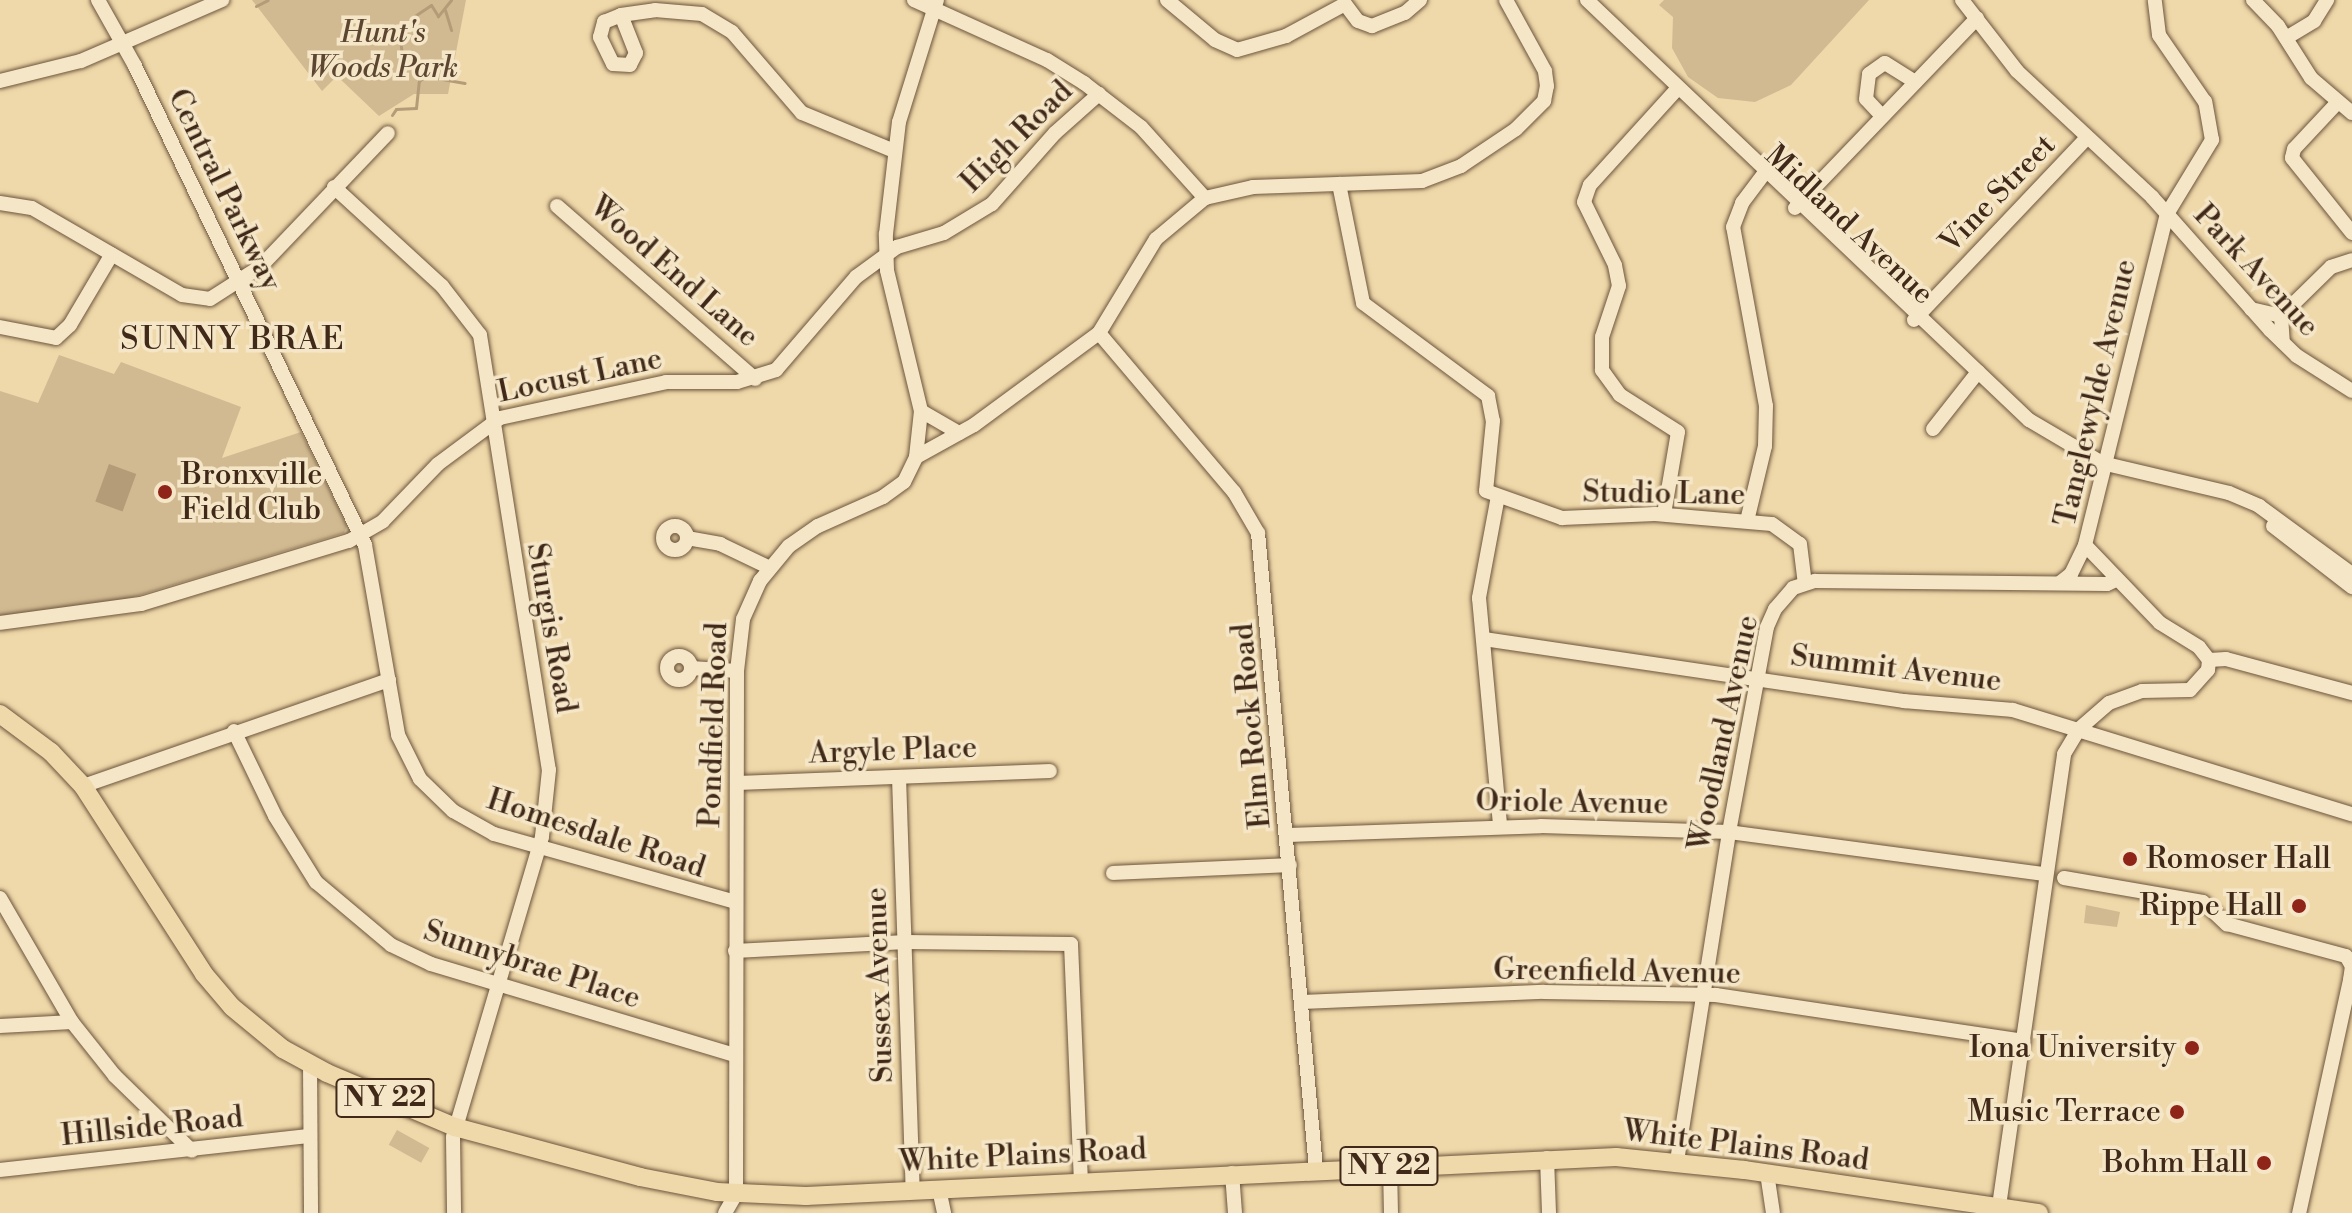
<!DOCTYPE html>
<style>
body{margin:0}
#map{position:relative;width:2352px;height:1213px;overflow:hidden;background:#efd8a9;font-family:"Libre Bodoni",serif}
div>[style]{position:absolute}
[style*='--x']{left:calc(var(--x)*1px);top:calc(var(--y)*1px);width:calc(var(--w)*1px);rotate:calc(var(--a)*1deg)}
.green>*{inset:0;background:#d1ba91;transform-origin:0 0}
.water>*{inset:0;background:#b49c78;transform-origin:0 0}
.stream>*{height:3px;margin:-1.5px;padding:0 1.5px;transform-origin:1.5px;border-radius:1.5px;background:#b49c78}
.roads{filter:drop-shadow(0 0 2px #6c553d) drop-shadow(0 0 2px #6c553d)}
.minor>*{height:14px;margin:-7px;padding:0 7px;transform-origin:7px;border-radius:7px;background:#f5e6c7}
.minor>.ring{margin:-7px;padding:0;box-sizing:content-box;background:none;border:14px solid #f5e6c7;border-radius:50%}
.major>*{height:18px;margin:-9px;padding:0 9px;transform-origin:9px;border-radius:9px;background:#efd8a9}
.dots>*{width:22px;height:22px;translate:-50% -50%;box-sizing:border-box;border:4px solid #f5e6c7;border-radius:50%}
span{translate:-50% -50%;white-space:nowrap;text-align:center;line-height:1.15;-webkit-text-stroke:7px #f5e6c7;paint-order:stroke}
.shield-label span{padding:2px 6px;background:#f5e6c7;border:2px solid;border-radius:6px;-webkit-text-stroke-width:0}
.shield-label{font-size:28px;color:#402919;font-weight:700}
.park-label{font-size:30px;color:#5d4631;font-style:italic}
.street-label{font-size:30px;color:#402919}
.poi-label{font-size:30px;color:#402919}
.left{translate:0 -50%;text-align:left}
.right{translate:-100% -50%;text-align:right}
.neighbourhood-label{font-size:32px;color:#402919;letter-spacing:2px}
</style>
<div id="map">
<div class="green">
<div style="clip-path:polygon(252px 0,466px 0,448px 94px,414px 94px,379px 116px,337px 76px,322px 91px)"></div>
<div style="clip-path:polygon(1664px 0,1869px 0,1791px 85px,1755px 102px,1718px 98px,1688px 77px,1672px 48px,1673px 17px,1659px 5px)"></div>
<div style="clip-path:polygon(59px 355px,114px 374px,121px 362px,241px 407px,222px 458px,301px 432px,347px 526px,344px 533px,120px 601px,0 616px,0 391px,38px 403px)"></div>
<div style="clip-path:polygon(2086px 905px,2120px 912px,2117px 927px,2084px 923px)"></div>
<div style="left:397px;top:1130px;width:37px;height:17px;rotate:29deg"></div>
</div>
<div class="water">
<div style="left:109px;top:464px;width:29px;height:40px;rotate:20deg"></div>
</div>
<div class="stream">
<div style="--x:451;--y:0;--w:21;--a:129"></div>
<div style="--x:438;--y:16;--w:13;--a:-122"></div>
<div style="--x:431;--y:5;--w:23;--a:146"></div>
<div style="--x:412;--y:18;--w:24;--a:120"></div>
<div style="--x:400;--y:39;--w:24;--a:83"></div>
<div style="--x:403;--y:63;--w:36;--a:24"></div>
<div style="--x:436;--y:78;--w:29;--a:10"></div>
<div style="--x:256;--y:6;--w:13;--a:-27"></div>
<div style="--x:445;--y:10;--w:21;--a:73"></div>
<div style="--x:392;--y:115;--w:7;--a:-56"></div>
<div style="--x:396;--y:109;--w:20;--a:-3"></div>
<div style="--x:416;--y:108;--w:27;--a:-84"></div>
<div style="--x:419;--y:81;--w:11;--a:-41"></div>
</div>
<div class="roads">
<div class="minor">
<div style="--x:98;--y:0;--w:76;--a:60.7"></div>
<div style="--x:135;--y:66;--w:531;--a:64.35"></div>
<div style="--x:365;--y:545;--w:193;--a:80.1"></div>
<div style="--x:398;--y:735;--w:49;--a:63.4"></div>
<div style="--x:420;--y:779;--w:46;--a:44.1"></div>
<div style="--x:453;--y:811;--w:47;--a:29.3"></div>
<div style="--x:494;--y:834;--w:251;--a:15.7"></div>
<div style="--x:914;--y:0;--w:146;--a:24.3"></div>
<div style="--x:1047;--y:60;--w:44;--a:31.9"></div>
<div style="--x:1084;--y:83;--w:72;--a:37.7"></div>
<div style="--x:1141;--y:127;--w:96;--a:48"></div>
<div style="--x:1167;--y:0;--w:62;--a:39.8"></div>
<div style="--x:1215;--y:40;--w:24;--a:24"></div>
<div style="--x:1237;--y:50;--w:51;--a:-15.9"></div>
<div style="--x:1286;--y:36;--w:67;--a:-28.5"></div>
<div style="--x:1587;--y:0;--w:610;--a:43.54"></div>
<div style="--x:2029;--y:420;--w:85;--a:30.5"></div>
<div style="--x:2102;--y:463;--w:130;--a:13.3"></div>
<div style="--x:2229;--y:493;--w:33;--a:23"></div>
<div style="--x:2259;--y:506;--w:115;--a:36.2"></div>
<div style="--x:1962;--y:0;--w:90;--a:52.2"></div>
<div style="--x:2017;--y:71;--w:185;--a:43"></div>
<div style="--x:2152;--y:197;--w:178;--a:48.4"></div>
<div style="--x:2270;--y:330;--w:37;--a:44"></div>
<div style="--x:2297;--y:356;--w:65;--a:32.5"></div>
<div style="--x:2253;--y:0;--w:36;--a:46"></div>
<div style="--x:2278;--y:26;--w:62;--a:57.6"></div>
<div style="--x:2311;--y:78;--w:54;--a:40.5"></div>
<div style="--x:1345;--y:4;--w:21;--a:53"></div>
<div style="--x:1358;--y:21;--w:15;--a:20"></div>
<div style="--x:1372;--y:26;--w:35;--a:-22"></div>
<div style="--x:1405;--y:13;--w:20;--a:-41"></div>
<div style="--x:621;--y:15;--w:41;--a:68.5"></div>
<div style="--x:636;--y:53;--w:13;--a:117"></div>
<div style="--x:630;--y:65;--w:17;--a:-177"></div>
<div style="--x:613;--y:64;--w:30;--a:-116"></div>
<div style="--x:600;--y:37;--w:16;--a:-75"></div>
<div style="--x:604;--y:22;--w:18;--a:-22"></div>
<div style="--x:621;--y:15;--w:34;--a:-8"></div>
<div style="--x:655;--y:10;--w:47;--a:4.9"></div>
<div style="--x:702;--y:14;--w:35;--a:31"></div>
<div style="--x:732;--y:32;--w:107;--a:49.2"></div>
<div style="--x:802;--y:113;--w:100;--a:22.4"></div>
<div style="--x:2286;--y:38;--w:33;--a:-31"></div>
<div style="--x:2314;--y:21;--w:25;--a:-58"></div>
<div style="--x:0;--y:81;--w:83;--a:-13.9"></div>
<div style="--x:81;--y:61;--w:154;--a:-23.4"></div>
<div style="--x:2338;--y:102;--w:64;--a:133.1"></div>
<div style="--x:2294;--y:149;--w:9;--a:103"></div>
<div style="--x:2292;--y:158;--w:96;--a:51.3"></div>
<div style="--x:1882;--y:116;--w:23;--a:-133"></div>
<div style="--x:1866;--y:99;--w:25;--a:-83"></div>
<div style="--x:1869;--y:74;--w:19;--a:-35"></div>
<div style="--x:1885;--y:63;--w:36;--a:32"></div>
<div style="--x:1339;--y:184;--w:121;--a:78.6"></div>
<div style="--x:1363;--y:303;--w:156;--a:36.6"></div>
<div style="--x:1488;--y:396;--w:25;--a:79"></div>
<div style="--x:1493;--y:421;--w:70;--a:95.7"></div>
<div style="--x:1486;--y:491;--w:81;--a:19.6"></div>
<div style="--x:1562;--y:518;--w:93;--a:-2.5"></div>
<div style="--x:1655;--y:514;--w:117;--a:4.9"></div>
<div style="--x:1772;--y:524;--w:34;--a:36"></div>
<div style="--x:1800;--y:544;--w:39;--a:83"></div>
<div style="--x:334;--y:187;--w:147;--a:42.5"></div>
<div style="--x:442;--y:286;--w:62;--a:52.2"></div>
<div style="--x:480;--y:335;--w:440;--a:81"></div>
<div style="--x:549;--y:770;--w:67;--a:96"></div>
<div style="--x:542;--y:837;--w:313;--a:106.5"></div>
<div style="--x:453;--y:1137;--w:76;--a:89.2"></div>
<div style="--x:0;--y:203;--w:32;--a:9"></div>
<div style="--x:32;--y:208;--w:173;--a:30.1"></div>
<div style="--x:182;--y:295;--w:28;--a:8"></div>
<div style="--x:210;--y:299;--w:59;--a:-32.6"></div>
<div style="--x:260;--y:267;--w:185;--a:-46.3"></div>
<div style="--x:557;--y:206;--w:263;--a:41.1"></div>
<div style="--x:1795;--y:208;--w:263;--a:-46.2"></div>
<div style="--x:2251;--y:309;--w:31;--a:13"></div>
<div style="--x:2281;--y:316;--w:26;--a:86"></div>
<div style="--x:2281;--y:316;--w:70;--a:-44.4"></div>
<div style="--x:2331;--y:267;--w:22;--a:-18"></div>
<div style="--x:1914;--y:320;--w:251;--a:-46.5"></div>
<div style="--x:0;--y:327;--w:57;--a:11.1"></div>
<div style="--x:56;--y:338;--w:19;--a:-43"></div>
<div style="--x:70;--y:325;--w:82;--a:-59.4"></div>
<div style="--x:1099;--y:333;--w:209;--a:49.7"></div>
<div style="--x:1234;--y:492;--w:48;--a:59.7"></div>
<div style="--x:1258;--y:533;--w:639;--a:84.79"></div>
<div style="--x:921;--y:411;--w:44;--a:30.1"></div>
<div style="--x:1933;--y:429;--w:73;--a:-51.7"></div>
<div style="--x:916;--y:457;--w:66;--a:-28.9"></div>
<div style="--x:974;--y:425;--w:155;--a:-36.4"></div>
<div style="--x:1099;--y:333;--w:110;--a:-58.8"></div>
<div style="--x:1156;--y:239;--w:64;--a:-39.9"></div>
<div style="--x:1205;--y:198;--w:49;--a:-12.9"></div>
<div style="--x:1253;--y:187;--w:169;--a:-2"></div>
<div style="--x:1422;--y:181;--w:42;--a:-21"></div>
<div style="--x:1461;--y:166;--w:66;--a:-33.9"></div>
<div style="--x:1516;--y:129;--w:40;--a:-45"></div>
<div style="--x:1544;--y:101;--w:15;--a:-79"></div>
<div style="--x:1547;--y:86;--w:15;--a:-98"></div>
<div style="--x:1545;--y:71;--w:81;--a:-118.8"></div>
<div style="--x:1498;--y:496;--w:104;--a:100.6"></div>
<div style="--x:1479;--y:598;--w:229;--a:84.7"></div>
<div style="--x:1664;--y:514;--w:83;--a:-80.3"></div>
<div style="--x:1678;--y:432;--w:69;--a:-147.5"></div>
<div style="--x:1620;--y:395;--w:31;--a:-126"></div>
<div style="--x:1602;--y:370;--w:33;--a:-90"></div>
<div style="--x:1602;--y:337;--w:54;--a:-71.6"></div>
<div style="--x:1619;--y:286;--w:21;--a:-101"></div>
<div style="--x:1615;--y:265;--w:70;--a:-116.2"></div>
<div style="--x:1584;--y:202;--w:18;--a:-71"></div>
<div style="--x:1590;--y:185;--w:131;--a:-47.8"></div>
<div style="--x:1747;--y:521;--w:77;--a:-76.5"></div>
<div style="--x:1765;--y:446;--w:40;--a:-88.6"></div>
<div style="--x:1766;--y:406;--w:182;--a:-100.4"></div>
<div style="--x:1733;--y:227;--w:26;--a:-69"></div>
<div style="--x:1742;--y:203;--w:40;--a:-53"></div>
<div style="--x:2273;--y:526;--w:100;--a:37.7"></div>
<div class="ring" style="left:663px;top:526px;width:10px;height:10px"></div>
<div style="--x:687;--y:538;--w:34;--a:10"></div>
<div style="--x:720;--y:544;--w:55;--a:25.6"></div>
<div style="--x:2061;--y:582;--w:13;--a:-39"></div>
<div style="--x:2071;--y:574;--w:32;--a:-64"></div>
<div style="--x:0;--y:623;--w:142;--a:-7.7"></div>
<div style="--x:141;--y:604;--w:217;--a:-16.9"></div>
<div style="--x:349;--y:541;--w:39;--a:-30"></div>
<div style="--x:383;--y:521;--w:79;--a:-46"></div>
<div style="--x:438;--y:464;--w:77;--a:-36.6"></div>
<div style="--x:500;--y:418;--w:170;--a:-12.2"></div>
<div style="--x:666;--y:382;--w:71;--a:0"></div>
<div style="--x:737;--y:382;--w:41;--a:-17.1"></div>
<div style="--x:776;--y:370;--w:123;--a:-49.3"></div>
<div style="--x:856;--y:277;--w:51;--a:-36.2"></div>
<div style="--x:897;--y:247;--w:49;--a:-16.6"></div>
<div style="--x:944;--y:233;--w:56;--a:-31.1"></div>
<div style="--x:992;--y:204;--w:95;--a:-48.4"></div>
<div style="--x:1055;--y:133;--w:59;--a:-41.6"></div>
<div style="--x:1484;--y:639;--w:425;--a:8.4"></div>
<div style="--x:1904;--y:701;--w:109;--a:4.7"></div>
<div style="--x:2013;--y:710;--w:355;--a:17.1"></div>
<div class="ring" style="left:667px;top:656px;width:10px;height:10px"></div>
<div style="--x:2209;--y:660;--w:17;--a:-3"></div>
<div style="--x:2226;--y:659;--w:131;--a:15.1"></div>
<div style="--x:691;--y:668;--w:46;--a:3.7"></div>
<div style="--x:234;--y:731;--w:94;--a:64.2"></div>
<div style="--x:275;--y:816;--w:78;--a:58.2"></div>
<div style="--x:316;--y:882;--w:98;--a:40"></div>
<div style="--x:391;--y:945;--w:44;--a:25.4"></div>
<div style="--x:431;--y:964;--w:316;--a:16.7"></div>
<div style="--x:899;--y:777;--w:414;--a:88.1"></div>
<div style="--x:738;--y:783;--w:312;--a:-2.2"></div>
<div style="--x:83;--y:786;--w:324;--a:-19.1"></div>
<div style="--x:1288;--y:835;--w:253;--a:-2"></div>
<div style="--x:1541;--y:826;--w:188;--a:1.8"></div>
<div style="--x:1729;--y:832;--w:319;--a:7.6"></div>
<div style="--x:1113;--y:873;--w:177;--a:-2.6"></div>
<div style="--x:2064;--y:878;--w:141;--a:9.8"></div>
<div style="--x:2203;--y:902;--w:33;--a:43"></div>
<div style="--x:2227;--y:924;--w:123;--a:15.1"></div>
<div style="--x:2346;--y:956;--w:12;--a:59"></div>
<div style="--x:2352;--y:966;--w:14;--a:98"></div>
<div style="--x:2350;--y:980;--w:239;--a:102.3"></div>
<div style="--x:0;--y:898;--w:143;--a:59.9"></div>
<div style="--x:72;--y:1022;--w:69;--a:51.5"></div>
<div style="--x:115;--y:1076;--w:107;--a:44.2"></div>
<div style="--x:735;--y:951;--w:171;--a:-3"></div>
<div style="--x:906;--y:942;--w:165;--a:0.7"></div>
<div style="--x:1071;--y:944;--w:237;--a:87.6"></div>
<div style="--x:1302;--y:1002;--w:242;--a:-2.4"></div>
<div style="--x:1544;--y:992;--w:172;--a:1"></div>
<div style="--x:1716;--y:995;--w:311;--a:8.5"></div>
<div style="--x:0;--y:1026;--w:72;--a:-3.2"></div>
<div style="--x:310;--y:1065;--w:148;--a:89.6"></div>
<div style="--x:1547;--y:1158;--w:55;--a:87.9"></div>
<div style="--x:1677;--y:1161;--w:333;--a:-81"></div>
<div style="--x:1729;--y:832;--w:208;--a:-79.5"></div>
<div style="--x:1767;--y:627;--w:20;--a:-66"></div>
<div style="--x:1775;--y:609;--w:28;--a:-49"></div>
<div style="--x:1793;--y:588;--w:23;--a:-18"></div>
<div style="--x:1815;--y:581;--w:292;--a:0.6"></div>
<div style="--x:2107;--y:584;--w:10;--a:-24"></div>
<div style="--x:1390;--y:1166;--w:47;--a:88.8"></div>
<div style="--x:0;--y:1170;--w:310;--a:-6.3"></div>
<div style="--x:1232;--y:1173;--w:40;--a:85.7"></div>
<div style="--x:1767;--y:1173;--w:40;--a:81.5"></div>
<div style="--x:939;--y:1189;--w:25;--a:78"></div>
<div style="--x:725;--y:1213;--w:22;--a:-60"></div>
<div style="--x:736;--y:1194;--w:523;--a:-89.89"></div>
<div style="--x:737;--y:671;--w:52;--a:-83.4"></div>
<div style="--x:743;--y:619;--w:42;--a:-65.9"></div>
<div style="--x:760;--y:581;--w:45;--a:-50.4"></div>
<div style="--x:789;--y:546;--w:35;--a:-35"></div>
<div style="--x:818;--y:526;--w:71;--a:-24"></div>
<div style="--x:883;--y:497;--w:26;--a:-36"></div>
<div style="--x:904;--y:482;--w:28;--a:-64"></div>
<div style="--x:916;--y:457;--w:46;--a:-83.8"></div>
<div style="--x:921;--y:411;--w:145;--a:-103.6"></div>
<div style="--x:887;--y:270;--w:36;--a:-92"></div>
<div style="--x:886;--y:234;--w:113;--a:-83.4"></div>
<div style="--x:899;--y:122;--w:128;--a:-72.7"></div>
<div style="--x:1998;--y:1213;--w:464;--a:-81.8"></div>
<div style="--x:2064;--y:754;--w:29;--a:-59"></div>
<div style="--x:2079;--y:729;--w:40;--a:-41"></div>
<div style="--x:2109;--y:703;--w:35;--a:-20"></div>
<div style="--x:2142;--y:691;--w:48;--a:-1.2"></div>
<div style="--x:2190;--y:690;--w:27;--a:-48"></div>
<div style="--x:2208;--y:670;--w:10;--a:-84"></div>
<div style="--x:2209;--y:660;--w:16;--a:-128"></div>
<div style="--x:2199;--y:647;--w:46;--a:-148.4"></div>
<div style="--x:2160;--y:623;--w:108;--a:-133.9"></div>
<div style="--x:2085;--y:545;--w:341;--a:-76.1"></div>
<div style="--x:2167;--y:214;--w:87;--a:-58.7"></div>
<div style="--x:2212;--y:140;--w:39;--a:-100"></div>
<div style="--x:2205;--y:102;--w:81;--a:-124.5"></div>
<div style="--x:2159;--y:35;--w:35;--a:-97"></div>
</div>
<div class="major">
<div style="--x:0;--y:714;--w:64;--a:36.7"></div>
<div style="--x:51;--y:752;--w:47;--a:46.7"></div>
<div style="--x:83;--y:786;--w:224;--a:57.2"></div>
<div style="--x:204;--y:974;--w:43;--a:49.7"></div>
<div style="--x:232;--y:1007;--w:66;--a:39.5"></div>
<div style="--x:283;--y:1049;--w:50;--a:28.6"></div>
<div style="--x:327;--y:1073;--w:139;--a:22.9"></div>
<div style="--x:455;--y:1127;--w:192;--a:15.1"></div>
<div style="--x:640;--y:1177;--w:78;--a:11"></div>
<div style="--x:717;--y:1192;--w:89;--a:2.6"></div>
<div style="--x:806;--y:1196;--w:811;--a:-2.76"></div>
<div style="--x:1616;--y:1157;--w:129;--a:5.8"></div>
<div style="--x:1744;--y:1170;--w:298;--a:8.3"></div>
</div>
</div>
<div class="dots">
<div style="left:165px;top:492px;background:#8f2418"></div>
<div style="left:2130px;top:859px;background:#8f2418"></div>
<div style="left:2299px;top:906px;background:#8f2418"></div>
<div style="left:2192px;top:1048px;background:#8f2418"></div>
<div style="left:2177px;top:1112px;background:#8f2418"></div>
<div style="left:2264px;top:1163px;background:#8f2418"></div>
</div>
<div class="shield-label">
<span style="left:385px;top:1098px">NY 22</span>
<span style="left:1389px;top:1166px">NY 22</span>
</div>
<div class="park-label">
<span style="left:383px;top:50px">Hunt's<br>Woods Park</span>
</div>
<div class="street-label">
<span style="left:1017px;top:137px;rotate:-45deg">High Road</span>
<span style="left:224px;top:190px;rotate:64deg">Central Parkway</span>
<span style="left:1998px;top:194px;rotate:-46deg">Vine Street</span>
<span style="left:1849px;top:225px;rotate:43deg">Midland Avenue</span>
<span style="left:2256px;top:271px;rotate:47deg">Park Avenue</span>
<span style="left:674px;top:272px;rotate:41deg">Wood End Lane</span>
<span style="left:580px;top:376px;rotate:-12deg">Locust Lane</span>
<span style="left:2096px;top:393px;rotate:-77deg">Tanglewylde Avenue</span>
<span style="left:1664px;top:494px;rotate:1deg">Studio Lane</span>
<span style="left:551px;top:628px;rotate:80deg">Sturgis Road</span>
<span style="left:1896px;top:669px;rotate:7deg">Summit Avenue</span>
<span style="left:714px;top:725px;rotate:-88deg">Pondfield Road</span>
<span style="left:1252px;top:726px;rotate:-95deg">Elm Rock Road</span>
<span style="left:1724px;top:733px;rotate:-78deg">Woodland Avenue</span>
<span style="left:893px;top:751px;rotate:-2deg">Argyle Place</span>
<span style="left:1572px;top:803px;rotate:1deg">Oriole Avenue</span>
<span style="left:596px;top:834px;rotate:18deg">Homesdale Road</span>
<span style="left:532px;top:965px;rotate:18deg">Sunnybrae Place</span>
<span style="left:1617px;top:972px;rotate:1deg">Greenfield Avenue</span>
<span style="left:880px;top:985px;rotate:-92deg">Sussex Avenue</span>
<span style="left:152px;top:1127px;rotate:-6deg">Hillside Road</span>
<span style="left:1746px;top:1146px;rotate:7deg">White Plains Road</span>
<span style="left:1023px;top:1156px;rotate:-3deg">White Plains Road</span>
</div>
<div class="poi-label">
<span class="left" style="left:181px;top:492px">Bronxville<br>Field Club</span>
<span class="left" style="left:2146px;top:859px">Romoser Hall</span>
<span class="right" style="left:2283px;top:906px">Rippe Hall</span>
<span class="right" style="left:2176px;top:1048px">Iona University</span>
<span class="right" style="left:2161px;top:1112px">Music Terrace</span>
<span class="right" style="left:2248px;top:1163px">Bohm Hall</span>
</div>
<div class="neighbourhood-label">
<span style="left:233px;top:339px">SUNNY BRAE</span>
</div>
</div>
